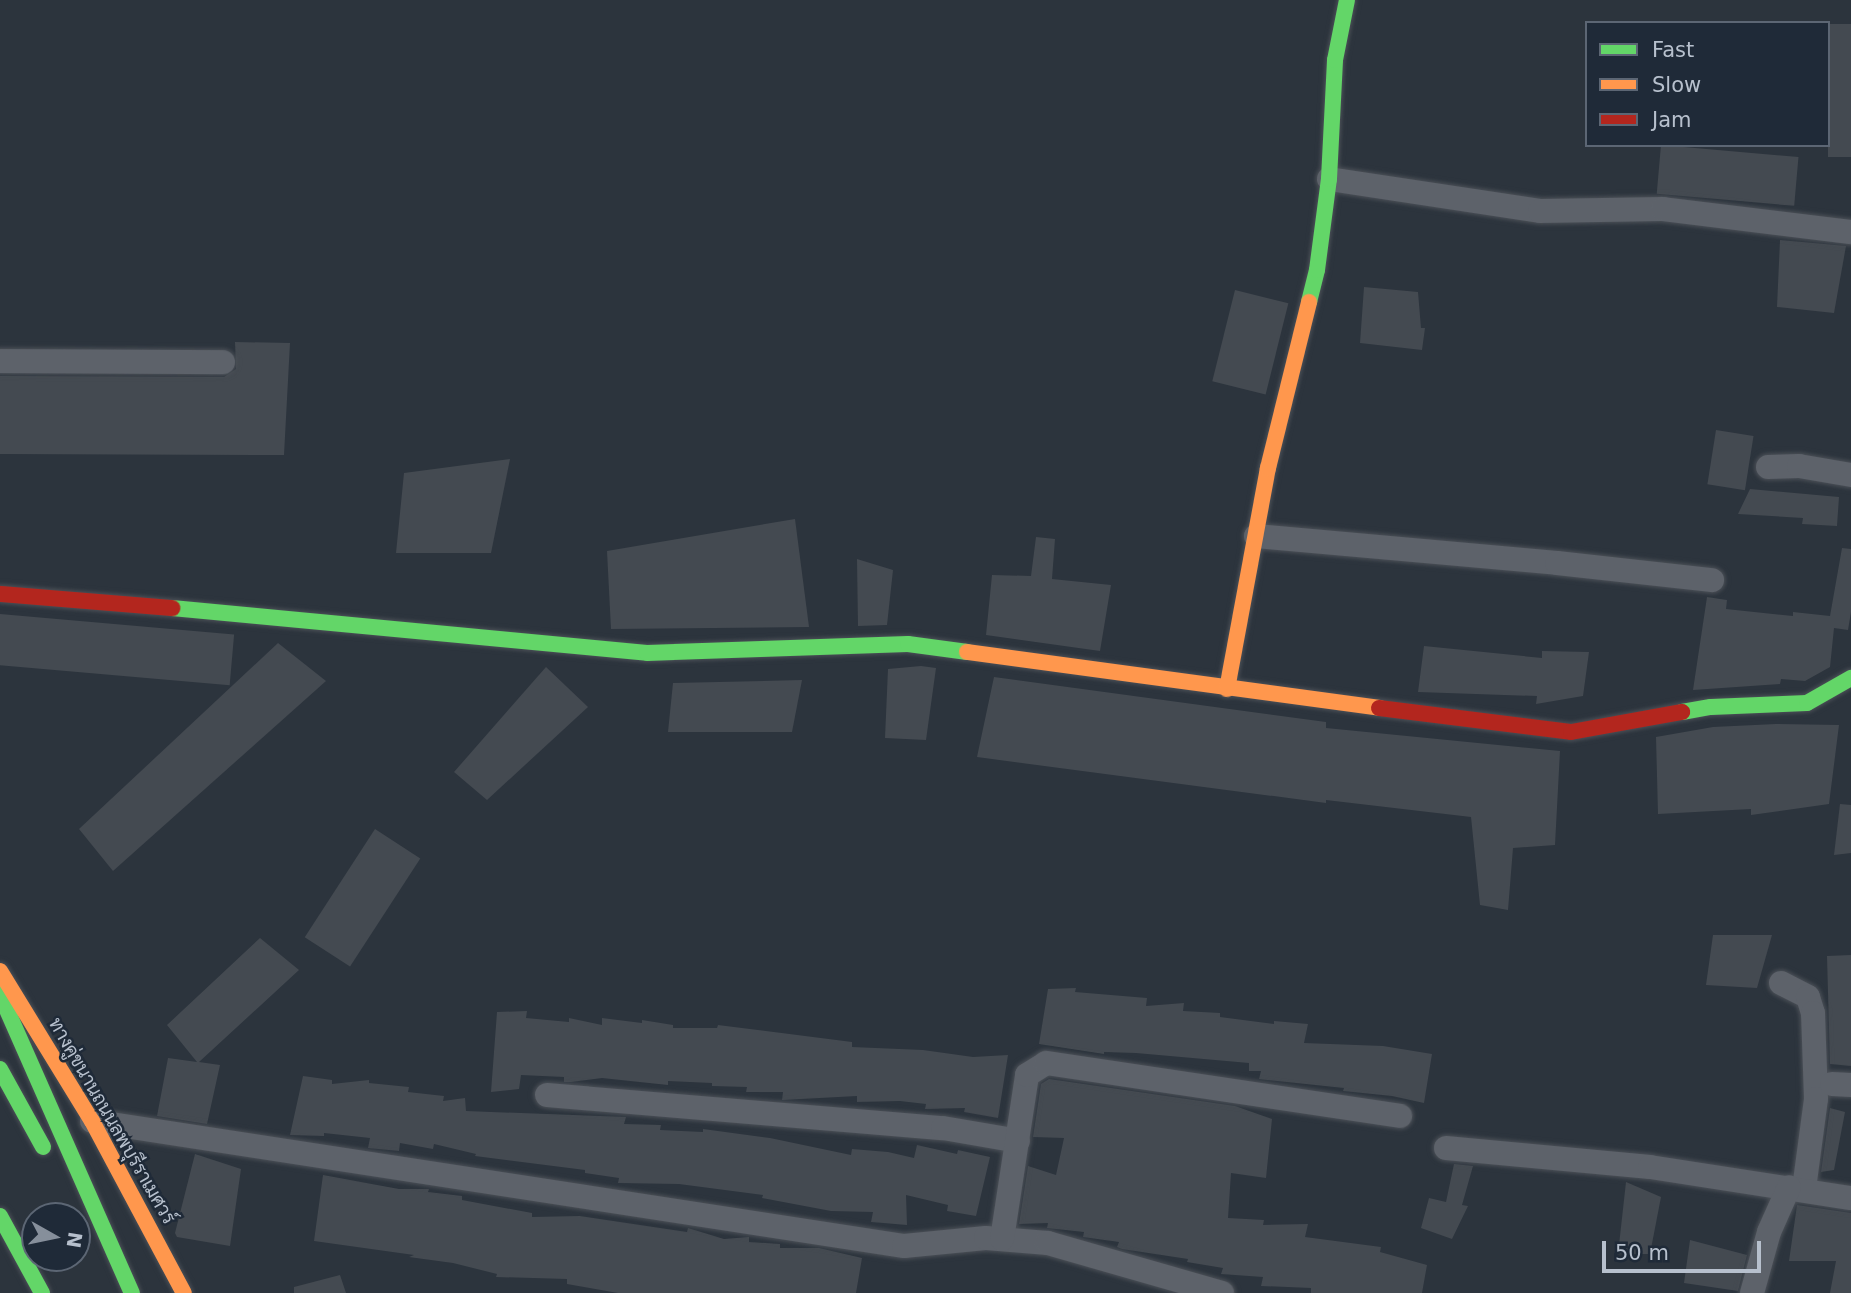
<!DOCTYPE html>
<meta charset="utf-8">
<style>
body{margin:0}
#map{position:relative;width:1851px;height:1293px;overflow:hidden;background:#2c343d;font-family:"DejaVu Sans",Sarabun,sans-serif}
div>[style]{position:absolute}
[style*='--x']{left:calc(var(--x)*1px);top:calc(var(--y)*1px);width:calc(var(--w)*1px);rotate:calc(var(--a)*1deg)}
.building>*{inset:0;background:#444a51;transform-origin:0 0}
.roads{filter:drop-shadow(0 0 2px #4b5057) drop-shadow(0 0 2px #4b5057)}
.street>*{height:24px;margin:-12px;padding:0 12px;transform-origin:12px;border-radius:12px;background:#5d626a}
.fast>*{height:16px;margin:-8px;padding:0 8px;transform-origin:8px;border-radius:8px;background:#63d668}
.slow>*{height:16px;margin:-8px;padding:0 8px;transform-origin:8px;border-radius:8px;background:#ff974d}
.jam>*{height:16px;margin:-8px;padding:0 8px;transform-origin:8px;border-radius:8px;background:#b3261e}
span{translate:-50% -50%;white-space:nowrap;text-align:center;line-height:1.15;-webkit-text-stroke:5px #1f2a38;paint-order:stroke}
.street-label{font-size:19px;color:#b7c0cd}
.legend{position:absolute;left:1585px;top:21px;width:245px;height:126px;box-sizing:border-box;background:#1f2a38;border:2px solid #5c6674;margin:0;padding:9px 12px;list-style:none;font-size:21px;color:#b7c0cd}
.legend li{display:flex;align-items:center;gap:14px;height:35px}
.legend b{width:35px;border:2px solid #5c6674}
.north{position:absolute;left:21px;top:1202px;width:70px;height:70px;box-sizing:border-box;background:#1f2a38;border:2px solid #5c6674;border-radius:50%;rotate:99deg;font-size:19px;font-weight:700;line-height:28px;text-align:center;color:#b7c0cd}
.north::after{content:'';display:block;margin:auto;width:24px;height:32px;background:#868f9b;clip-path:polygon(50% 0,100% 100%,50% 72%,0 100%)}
.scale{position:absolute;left:1602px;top:1241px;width:159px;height:32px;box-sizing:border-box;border:4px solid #b7c0cd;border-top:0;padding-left:9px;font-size:21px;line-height:24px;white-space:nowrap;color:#b7c0cd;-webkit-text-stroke:5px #1f2a38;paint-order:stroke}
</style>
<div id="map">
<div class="building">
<div style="left:1828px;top:24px;width:23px;height:133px"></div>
<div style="left:1661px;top:145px;width:138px;height:49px;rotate:5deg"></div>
<div style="clip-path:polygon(1780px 240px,1846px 246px,1834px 313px,1777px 307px)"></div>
<div style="clip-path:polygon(1364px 287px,1418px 292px,1421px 328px,1425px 328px,1422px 350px,1360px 343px)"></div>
<div style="left:1235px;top:290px;width:55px;height:94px;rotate:14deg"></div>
<div style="clip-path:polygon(235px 342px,290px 343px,284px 455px,0 454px,0 376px,224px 377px,236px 369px)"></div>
<div style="left:1716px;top:430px;width:38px;height:55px;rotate:9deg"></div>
<div style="clip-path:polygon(510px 459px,491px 553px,396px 553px,404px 473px)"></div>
<div style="clip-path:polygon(1750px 489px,1839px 497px,1837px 526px,1802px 524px,1803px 518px,1738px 514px)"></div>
<div style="clip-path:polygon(795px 519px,809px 627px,611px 629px,607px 551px)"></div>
<div style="clip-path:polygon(1036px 537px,1055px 539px,1052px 579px,1111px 585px,1100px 651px,986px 635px,992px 575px,1031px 576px)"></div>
<div style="clip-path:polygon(1842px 548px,1851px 549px,1851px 612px,1848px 630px,1834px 628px,1830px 667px,1805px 681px,1781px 679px,1780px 684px,1693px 690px,1707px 597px,1727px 600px,1726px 609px,1793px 616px,1793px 612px,1830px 616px)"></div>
<div style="clip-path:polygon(857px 559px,893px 570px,887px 625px,858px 626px)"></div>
<div style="left:0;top:614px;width:235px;height:51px;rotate:5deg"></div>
<div style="clip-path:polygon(278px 643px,326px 681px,113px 871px,79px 829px)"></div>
<div style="clip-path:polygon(1424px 646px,1542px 658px,1542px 651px,1589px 652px,1583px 696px,1536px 704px,1537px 696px,1418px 692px)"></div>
<div style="clip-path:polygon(921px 666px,936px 668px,926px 740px,885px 738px,888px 669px)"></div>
<div style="clip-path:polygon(546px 667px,588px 707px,487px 800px,454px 772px)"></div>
<div style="clip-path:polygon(994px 677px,1326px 722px,1326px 728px,1560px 751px,1555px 845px,1513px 848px,1508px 910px,1480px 905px,1471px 817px,1326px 800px,1326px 803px,977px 757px)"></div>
<div style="clip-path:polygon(802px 680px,792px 732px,668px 732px,673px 683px)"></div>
<div style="clip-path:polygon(1776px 724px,1839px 725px,1829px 804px,1751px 815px,1751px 809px,1658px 814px,1656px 737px,1713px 727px)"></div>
<div style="clip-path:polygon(1840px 804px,1851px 805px,1851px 853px,1834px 855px)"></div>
<div style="left:375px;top:829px;width:54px;height:129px;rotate:33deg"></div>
<div style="clip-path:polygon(1713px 935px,1772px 935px,1757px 988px,1706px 985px)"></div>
<div style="clip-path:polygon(260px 938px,299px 970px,199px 1062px,220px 1065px,207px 1124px,157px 1116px,168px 1058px,197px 1062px,167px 1025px)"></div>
<div style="clip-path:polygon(1851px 955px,1851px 1066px,1830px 1064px,1827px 956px)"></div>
<div style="clip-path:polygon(1076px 988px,1075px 992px,1147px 998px,1146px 1006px,1184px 1003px,1183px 1011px,1220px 1013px,1220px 1017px,1274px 1024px,1274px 1021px,1308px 1024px,1304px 1043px,1383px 1046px,1432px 1054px,1424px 1103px,1392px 1096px,1343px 1091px,1344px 1088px,1259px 1079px,1261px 1071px,1249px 1071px,1249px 1063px,1136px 1053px,1104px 1052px,1104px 1054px,1039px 1044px,1048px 989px)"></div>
<div style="clip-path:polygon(527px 1011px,526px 1018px,569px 1022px,569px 1018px,602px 1025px,602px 1018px,642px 1023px,642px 1020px,673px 1025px,673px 1028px,717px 1028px,718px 1025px,852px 1042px,852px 1047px,923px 1050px,973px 1057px,1008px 1055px,998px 1118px,964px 1112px,965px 1108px,925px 1109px,926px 1104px,900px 1101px,857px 1102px,857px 1096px,782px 1100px,783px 1092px,746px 1092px,747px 1087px,712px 1086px,712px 1083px,668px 1081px,668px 1085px,602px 1078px,571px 1082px,564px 1082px,564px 1077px,521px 1075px,519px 1089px,491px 1092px,497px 1012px)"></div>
<div style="clip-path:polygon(303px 1076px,332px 1080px,332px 1084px,369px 1080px,369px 1083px,409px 1087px,408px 1092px,444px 1096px,443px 1101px,465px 1098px,466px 1111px,626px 1117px,624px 1124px,661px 1125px,660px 1130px,703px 1132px,703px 1129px,770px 1138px,851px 1155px,852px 1149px,888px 1152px,914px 1158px,917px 1145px,957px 1154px,958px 1150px,990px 1157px,976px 1216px,947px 1211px,948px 1205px,906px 1195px,907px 1225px,871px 1222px,873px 1212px,831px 1211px,762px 1198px,763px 1195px,679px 1184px,618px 1183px,619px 1178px,585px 1173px,585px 1170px,475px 1156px,476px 1154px,434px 1144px,433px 1149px,400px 1143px,399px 1151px,368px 1148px,370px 1138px,324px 1133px,324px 1136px,290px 1135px)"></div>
<div style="clip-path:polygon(1049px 1079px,1235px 1106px,1272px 1119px,1266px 1178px,1231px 1173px,1228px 1218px,1264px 1220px,1263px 1225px,1308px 1224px,1305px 1237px,1381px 1247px,1380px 1252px,1427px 1265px,1422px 1293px,1311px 1293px,1311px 1288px,1261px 1286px,1263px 1277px,1221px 1274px,1223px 1268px,1187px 1262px,1188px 1259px,1122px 1249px,1117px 1247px,1119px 1242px,1083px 1237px,1084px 1232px,1047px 1228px,1048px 1223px,1019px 1224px,1028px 1166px,1056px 1175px,1064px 1138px,1033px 1137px,1041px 1084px)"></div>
<div style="clip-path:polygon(1830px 1108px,1845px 1112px,1834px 1170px,1821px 1172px)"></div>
<div style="clip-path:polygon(195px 1154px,241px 1169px,230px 1246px,177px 1237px,175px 1233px)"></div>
<div style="clip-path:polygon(1454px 1164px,1473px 1166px,1462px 1205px,1468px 1206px,1452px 1239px,1421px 1228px,1429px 1198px,1446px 1202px)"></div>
<div style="clip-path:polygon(323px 1175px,399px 1189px,429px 1189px,428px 1192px,462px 1196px,462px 1200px,532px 1213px,532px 1217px,580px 1216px,687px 1232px,688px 1228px,724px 1239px,749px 1237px,749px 1242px,780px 1244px,780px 1248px,819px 1248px,862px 1258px,856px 1293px,618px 1293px,567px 1284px,567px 1279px,496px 1277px,497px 1274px,453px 1263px,409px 1257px,414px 1255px,314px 1241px)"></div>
<div style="clip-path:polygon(1626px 1182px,1661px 1197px,1650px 1254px,1618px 1254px)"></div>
<div style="clip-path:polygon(1797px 1205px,1851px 1213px,1851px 1293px,1830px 1293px,1836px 1261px,1789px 1261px)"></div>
<div style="clip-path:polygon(1690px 1240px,1747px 1255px,1738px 1291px,1684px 1283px)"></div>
<div style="clip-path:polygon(340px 1275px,346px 1293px,294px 1293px,294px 1287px)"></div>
</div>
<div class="roads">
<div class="street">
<div style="--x:1329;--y:179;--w:213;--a:8.6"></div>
<div style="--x:1540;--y:211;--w:123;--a:-0.9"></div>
<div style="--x:1663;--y:209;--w:189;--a:7"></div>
<div style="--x:0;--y:361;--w:223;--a:0.3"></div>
<div style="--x:1768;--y:467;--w:31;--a:-2"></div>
<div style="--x:1799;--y:466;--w:53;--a:9.8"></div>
<div style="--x:1256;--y:536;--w:302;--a:5.1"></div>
<div style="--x:1557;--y:563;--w:156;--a:6.3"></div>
<div style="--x:1781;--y:983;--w:30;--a:27"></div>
<div style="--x:1808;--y:997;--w:17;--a:73"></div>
<div style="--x:1813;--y:1013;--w:86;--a:88"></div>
<div style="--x:1816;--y:1099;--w:91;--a:97.6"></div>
<div style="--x:1832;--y:1084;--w:19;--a:3"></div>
<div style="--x:547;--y:1095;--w:397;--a:4.8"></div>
<div style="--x:943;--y:1128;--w:76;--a:9.8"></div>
<div style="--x:92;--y:1121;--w:822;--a:8.75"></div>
<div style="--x:904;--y:1246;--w:82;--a:-5.6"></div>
<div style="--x:986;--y:1238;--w:62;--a:4.6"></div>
<div style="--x:1048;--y:1243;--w:181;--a:16"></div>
<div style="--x:1446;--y:1148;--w:205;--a:5.3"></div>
<div style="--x:1650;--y:1167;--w:203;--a:8.8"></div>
<div style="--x:1002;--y:1239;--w:166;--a:-81.3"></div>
<div style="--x:1027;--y:1075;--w:22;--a:-32"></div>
<div style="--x:1046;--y:1063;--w:358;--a:8.5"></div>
<div style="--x:1752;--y:1293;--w:63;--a:-74.4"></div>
<div style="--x:1769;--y:1232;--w:49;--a:-66"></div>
</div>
<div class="fast">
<div style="--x:1309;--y:302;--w:33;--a:-76"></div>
<div style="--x:1317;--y:270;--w:92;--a:-82.5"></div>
<div style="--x:1329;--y:179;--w:119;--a:-87.1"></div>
<div style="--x:1335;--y:60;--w:61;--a:-78.7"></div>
<div style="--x:172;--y:608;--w:477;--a:5.4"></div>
<div style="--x:647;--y:653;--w:261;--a:-2"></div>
<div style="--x:908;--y:644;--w:60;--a:7.7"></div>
<div style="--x:1682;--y:712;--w:29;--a:-10"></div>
<div style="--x:1711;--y:707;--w:96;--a:-2.4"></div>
<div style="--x:1807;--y:703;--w:51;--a:-29.6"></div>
<div style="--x:0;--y:994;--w:327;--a:66.2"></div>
<div style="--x:0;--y:1069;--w:89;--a:61.1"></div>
<div style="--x:0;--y:1216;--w:88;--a:61.4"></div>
</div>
<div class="slow">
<div style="--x:967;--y:652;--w:416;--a:7.7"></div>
<div style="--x:1227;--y:689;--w:225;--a:-79.5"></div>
<div style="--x:1268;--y:468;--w:171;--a:-76.1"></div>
<div style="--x:0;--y:971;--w:176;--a:58.5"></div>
<div style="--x:92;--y:1121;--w:195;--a:61.9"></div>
</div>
<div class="jam">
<div style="--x:0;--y:594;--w:173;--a:4.7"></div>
<div style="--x:1379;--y:708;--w:193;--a:7.1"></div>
<div style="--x:1571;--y:732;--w:113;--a:-10.2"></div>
</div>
</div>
<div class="street-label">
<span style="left:112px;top:1121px;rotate:60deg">ทางคู่ขนานถนนลพบุรีราเมศวร์</span>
</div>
<ul class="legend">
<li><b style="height:9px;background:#63d668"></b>Fast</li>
<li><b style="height:9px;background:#ff974d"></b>Slow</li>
<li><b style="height:9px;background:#b3261e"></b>Jam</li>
</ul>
<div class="north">N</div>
<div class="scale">50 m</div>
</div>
